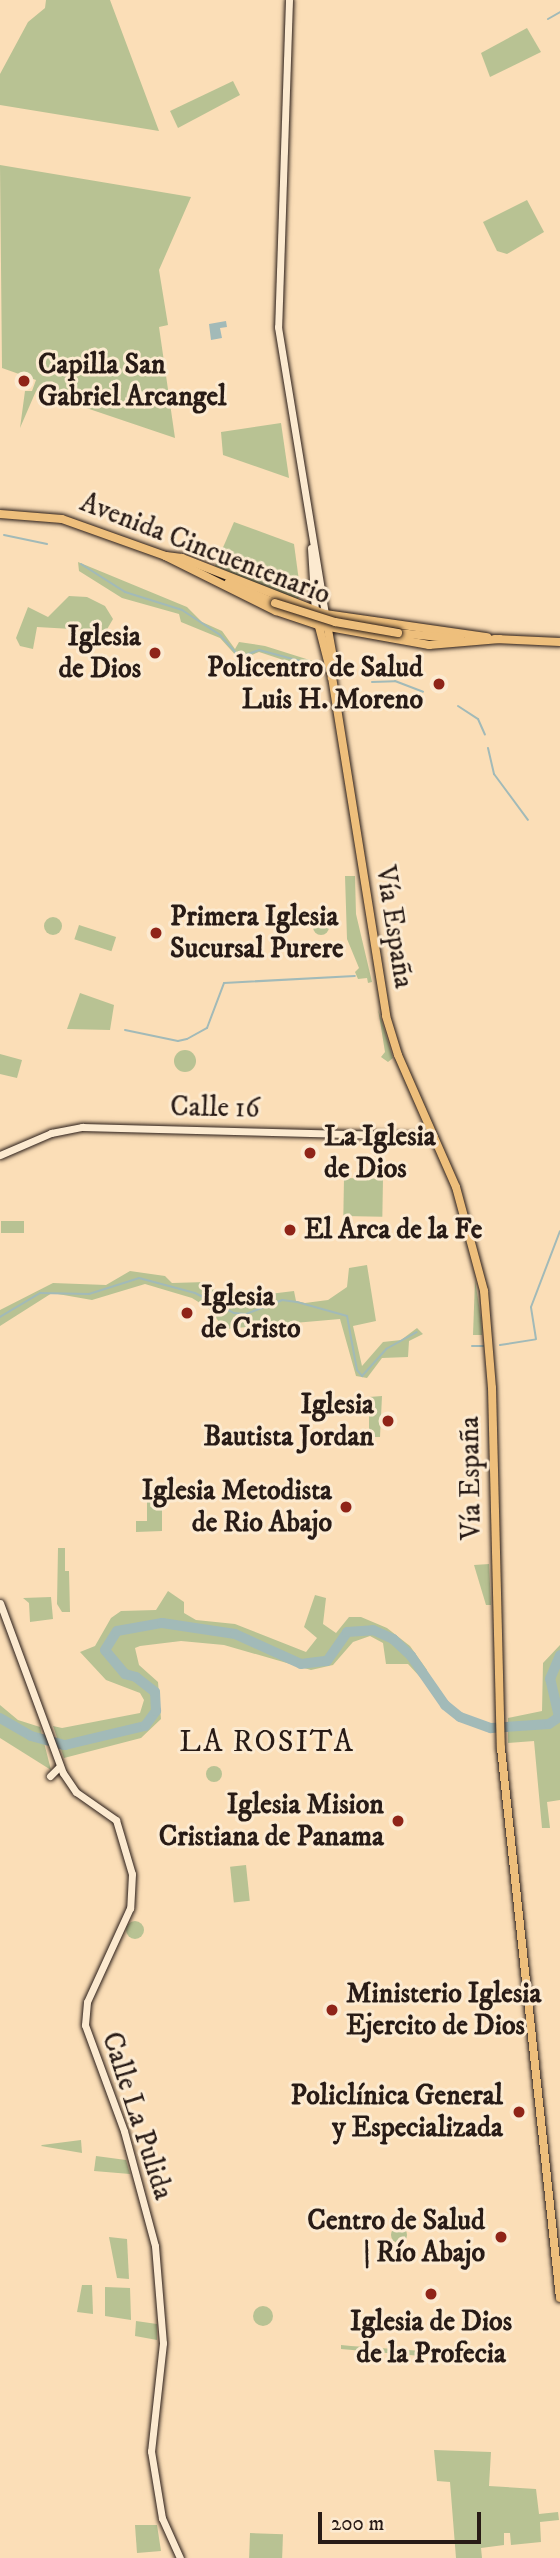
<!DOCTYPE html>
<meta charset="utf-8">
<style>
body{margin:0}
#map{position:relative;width:560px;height:2558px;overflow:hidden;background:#fbdeb7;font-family:"IM FELL DW Pica",serif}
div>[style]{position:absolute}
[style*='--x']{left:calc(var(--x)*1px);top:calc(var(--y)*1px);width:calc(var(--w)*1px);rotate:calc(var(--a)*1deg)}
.green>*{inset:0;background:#b8c293;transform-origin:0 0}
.round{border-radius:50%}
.water>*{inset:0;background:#a2bab8}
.stream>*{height:2px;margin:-1px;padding:0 1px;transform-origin:1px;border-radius:1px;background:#a2bab8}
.river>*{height:10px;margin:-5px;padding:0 5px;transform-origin:5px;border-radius:5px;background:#a2bab8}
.roads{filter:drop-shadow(0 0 2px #281b16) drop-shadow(0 0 2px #281b16)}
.secondary>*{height:7px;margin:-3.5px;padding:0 3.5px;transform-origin:3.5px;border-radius:3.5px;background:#fcead0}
.primary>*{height:8px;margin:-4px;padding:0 4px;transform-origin:4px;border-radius:4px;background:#eebf7c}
.bridges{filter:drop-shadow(0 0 2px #281b16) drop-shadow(0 0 2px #281b16)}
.primary-bridge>*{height:8px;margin:-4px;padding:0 4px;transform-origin:4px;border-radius:4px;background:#eebf7c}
.dots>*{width:19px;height:19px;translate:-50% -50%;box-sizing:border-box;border:4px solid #fcead0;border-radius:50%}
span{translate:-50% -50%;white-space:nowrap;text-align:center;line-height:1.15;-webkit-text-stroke:6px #fcead0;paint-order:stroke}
.poi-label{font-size:28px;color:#281b16;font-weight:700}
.left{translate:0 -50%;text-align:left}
.right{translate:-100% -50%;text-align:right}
.street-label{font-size:28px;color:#281b16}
.neighbourhood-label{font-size:30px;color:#281b16;letter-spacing:2px}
.scale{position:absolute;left:318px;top:2512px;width:163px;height:32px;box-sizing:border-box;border:4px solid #281b16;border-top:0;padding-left:9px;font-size:21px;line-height:24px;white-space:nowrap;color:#281b16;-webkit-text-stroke:5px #fcead0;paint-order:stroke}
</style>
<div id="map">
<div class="green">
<div style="clip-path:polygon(46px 0,110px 0,159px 131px,0 105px,0 74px,28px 22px,45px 8px)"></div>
<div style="clip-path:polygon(527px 28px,541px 52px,490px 77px,481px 53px)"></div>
<div style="clip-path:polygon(233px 81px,240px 95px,178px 128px,170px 111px)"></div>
<div style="clip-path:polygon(0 165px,191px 197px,159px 270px,168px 325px,159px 327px,175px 438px,36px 391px,20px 428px,25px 391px,32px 391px,36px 380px,2px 368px)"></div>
<div style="clip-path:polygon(527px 200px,544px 232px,507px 254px,497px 251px,483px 222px)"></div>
<div style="clip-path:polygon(281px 423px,289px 478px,223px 455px,221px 432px)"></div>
<div style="clip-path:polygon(234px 522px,294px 544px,301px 596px,296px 600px,215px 566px)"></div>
<div style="clip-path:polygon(78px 562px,187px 607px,202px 622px,222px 631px,235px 649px,239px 642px,265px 646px,319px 663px,320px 672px,259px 652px,240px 660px,220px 638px,181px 622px,179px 614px,122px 598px,79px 571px)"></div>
<div style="clip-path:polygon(69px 596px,87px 597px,105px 606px,113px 619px,106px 631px,37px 627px,33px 649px,20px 646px,16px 638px,28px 607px,48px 617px)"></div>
<div style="clip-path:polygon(345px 876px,355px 876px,356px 914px,372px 982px,368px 983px,367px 978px,358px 979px,355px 972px,359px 968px,347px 939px)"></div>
<div class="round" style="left:44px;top:917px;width:18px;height:18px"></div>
<div class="round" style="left:313px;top:919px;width:16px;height:16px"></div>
<div style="left:79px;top:925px;width:39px;height:15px;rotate:18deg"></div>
<div style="clip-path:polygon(80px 993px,114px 1005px,110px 1030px,67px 1029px)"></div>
<div style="clip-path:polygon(378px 1009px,393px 1058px,388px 1062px,381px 1057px,385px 1052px)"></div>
<div class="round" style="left:174px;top:1050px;width:22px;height:22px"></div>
<div style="clip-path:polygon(0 1054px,22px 1060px,17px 1078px,0 1074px)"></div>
<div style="left:344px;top:1178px;width:39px;height:38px;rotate:1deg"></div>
<div style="left:1px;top:1221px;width:23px;height:12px"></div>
<div style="clip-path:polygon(367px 1265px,376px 1321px,353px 1326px,362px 1366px,383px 1342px,401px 1340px,417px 1328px,423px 1334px,409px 1341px,408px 1357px,382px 1358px,367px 1378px,356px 1376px,340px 1319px,225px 1329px,208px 1308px,192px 1298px,145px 1284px,92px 1300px,52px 1293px,0 1326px,0 1310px,53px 1283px,106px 1285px,130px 1271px,165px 1276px,172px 1283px,206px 1282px,222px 1298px,254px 1301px,261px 1295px,294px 1291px,296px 1301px,305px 1303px,328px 1300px,347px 1287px,349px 1268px)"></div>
<div style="clip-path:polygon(475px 1280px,481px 1318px,482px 1335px,473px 1335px)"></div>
<div style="clip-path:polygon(382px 1396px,380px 1437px,369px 1437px,369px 1397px)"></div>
<div style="clip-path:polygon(162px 1492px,162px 1531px,136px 1532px,136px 1521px,147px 1521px,147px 1493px)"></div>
<div style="clip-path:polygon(58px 1548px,65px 1548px,65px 1571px,69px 1571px,70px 1612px,62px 1612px,57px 1604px)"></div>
<div style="clip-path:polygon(489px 1564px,491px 1605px,486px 1605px,474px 1565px)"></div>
<div style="clip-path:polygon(168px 1591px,184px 1602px,184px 1613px,196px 1620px,235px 1624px,306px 1652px,317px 1638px,304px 1627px,315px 1595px,326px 1598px,323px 1624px,336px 1633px,349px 1617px,361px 1617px,387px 1628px,410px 1646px,427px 1670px,421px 1678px,408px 1664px,386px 1664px,383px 1643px,370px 1636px,353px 1642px,333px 1665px,311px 1670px,224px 1645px,181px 1641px,140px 1646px,135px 1648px,139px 1665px,158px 1682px,161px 1719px,141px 1738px,64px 1758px,53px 1726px,62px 1728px,140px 1713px,144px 1700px,140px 1693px,106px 1680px,80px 1652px,95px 1646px,111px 1618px,121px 1611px,156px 1610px)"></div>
<div style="clip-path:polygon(51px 1597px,53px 1619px,30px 1622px,29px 1603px,23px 1598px)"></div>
<div style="clip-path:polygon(560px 1645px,560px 1800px,547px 1802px,550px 1828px,542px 1828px,534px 1741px,508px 1743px,508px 1718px,542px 1711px,543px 1663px)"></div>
<div style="clip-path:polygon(0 1705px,18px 1720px,40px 1727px,51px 1770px,0 1738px)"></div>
<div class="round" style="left:206px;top:1766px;width:16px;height:16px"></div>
<div style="left:246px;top:1865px;width:36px;height:16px;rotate:84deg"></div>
<div class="round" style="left:126px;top:1921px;width:18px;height:18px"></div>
<div style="clip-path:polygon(81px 2140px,82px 2153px,41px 2146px,42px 2145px)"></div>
<div style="clip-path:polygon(96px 2156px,126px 2160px,130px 2174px,94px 2171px)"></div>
<div class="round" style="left:391px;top:2227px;width:16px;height:16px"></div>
<div style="clip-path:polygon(109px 2237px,127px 2239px,129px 2279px,117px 2278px)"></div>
<div style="clip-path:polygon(82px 2285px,92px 2285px,93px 2314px,77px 2312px)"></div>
<div style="clip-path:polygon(105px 2287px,130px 2288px,131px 2320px,105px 2316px)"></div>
<div class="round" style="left:253px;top:2306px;width:20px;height:20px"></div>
<div style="clip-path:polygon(136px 2321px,157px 2324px,157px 2340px,135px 2336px)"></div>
<div style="clip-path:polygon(341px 2345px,351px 2346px,422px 2351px,421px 2356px,341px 2349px)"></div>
<div style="clip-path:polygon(434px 2450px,491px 2452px,489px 2486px,536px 2489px,539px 2514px,558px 2512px,559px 2520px,540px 2522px,541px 2542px,511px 2545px,510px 2533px,504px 2533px,504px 2545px,481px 2548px,482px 2558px,456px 2558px,450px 2482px,437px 2481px)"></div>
<div style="clip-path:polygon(135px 2525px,157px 2525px,161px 2551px,137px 2553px)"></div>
<div style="left:250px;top:2533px;width:33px;height:25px;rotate:2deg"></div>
</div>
<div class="water">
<div style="clip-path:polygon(226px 321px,227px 327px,220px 328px,222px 338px,211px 340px,209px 324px)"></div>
</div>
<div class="stream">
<div style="--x:548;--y:19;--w:14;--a:-30"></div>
<div style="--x:4;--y:535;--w:44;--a:11.8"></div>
<div style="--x:81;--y:564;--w:52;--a:32.5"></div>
<div style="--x:125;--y:592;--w:60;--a:17.5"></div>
<div style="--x:182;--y:610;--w:45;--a:33.3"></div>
<div style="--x:220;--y:635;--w:30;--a:48"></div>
<div style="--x:240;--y:657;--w:20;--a:-20"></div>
<div style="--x:259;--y:650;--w:62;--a:14.9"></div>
<div style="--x:372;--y:682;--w:23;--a:-2"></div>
<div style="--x:395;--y:681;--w:30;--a:21"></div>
<div style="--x:458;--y:706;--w:24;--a:33"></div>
<div style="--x:478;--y:719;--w:17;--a:66"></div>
<div style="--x:488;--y:748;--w:27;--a:77"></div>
<div style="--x:494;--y:774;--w:57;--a:53.5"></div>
<div style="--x:125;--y:1030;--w:54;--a:11.7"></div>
<div style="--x:178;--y:1041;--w:9;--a:-13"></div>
<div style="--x:187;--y:1039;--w:23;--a:-29"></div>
<div style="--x:207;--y:1028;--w:48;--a:-69.3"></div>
<div style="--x:224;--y:983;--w:131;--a:-3.1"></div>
<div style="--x:0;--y:1317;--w:47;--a:-31"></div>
<div style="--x:40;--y:1293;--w:49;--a:1.2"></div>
<div style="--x:89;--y:1294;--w:52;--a:-17.7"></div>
<div style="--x:139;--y:1278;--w:58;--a:15"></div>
<div style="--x:195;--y:1293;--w:44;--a:27.1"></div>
<div style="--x:234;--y:1313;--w:12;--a:5"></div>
<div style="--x:246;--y:1314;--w:39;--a:-21"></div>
<div style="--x:282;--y:1300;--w:15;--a:8"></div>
<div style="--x:297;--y:1302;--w:52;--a:15.6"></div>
<div style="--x:347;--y:1316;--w:55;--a:79.5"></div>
<div style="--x:357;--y:1370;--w:8;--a:50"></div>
<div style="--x:362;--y:1376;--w:36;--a:-48"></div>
<div style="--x:386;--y:1349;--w:35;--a:-29"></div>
<div style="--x:500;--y:1345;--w:36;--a:-9"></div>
<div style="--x:536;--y:1339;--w:32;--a:-99"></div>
<div style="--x:531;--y:1307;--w:81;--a:-69.1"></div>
<div style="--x:472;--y:1346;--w:11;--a:0"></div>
</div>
<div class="river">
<div style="--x:0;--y:1718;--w:36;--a:30"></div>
<div style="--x:31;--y:1736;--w:35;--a:15"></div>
<div style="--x:65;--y:1745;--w:82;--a:-13.4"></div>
<div style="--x:145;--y:1726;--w:19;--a:-54"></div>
<div style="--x:156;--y:1711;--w:19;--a:-93"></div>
<div style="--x:155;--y:1692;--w:24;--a:-142"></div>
<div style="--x:136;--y:1677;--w:11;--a:-165"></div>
<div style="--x:125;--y:1674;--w:31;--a:-130"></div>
<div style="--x:105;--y:1650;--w:22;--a:-58"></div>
<div style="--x:117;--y:1631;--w:46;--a:-10.1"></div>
<div style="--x:162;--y:1623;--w:74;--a:8.6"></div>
<div style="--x:235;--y:1634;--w:72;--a:24.4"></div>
<div style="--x:301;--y:1664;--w:26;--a:-7"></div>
<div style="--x:327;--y:1661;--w:35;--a:-55"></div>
<div style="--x:347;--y:1632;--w:26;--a:-4"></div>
<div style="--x:373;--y:1630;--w:22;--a:24"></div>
<div style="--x:393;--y:1639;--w:25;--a:43"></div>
<div style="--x:411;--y:1656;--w:60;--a:55.2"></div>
<div style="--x:445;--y:1705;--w:19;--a:39"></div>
<div style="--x:460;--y:1717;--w:33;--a:20"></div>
<div style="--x:491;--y:1728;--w:58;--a:-3.9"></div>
<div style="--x:549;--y:1724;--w:12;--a:-35"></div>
<div style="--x:559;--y:1717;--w:39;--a:-103"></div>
<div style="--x:550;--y:1679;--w:26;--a:-67"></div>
</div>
<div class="roads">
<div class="secondary">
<div style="--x:289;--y:0;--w:327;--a:91.9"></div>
<div style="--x:278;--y:327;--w:291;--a:80.7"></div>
<div style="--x:311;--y:548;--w:63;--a:86.4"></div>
<div style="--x:0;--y:1155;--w:56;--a:-23.3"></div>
<div style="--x:51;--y:1133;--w:32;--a:-11"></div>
<div style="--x:82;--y:1127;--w:352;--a:1.5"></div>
<div style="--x:0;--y:1603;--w:181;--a:69.7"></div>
<div style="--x:63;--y:1773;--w:23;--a:56"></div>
<div style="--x:76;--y:1792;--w:49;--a:35"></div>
<div style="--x:116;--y:1820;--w:56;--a:73.5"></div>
<div style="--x:132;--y:1874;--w:34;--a:93"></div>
<div style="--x:130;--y:1908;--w:103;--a:114.6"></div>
<div style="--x:87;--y:2002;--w:23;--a:95"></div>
<div style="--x:85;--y:2025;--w:113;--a:69.8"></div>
<div style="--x:124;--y:2131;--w:119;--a:74.9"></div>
<div style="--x:155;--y:2246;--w:97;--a:85.3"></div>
<div style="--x:163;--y:2343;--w:109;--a:96.3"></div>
<div style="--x:151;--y:2451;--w:68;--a:80.7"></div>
<div style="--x:162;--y:2518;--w:44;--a:65.8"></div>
<div style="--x:50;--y:1776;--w:14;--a:-45"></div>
</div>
<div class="primary">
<div style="--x:0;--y:514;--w:62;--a:4.6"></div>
<div style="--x:62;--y:519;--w:113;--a:19.7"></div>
<div style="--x:165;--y:556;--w:124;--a:26.4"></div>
<div style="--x:276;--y:611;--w:44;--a:18.4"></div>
<div style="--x:318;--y:625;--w:113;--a:10.2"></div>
<div style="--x:429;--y:645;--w:71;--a:-4.8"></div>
<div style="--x:166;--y:556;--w:16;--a:7"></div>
<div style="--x:182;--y:558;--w:154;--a:21.4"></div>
<div style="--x:325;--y:614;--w:164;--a:8.1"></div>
<div style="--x:228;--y:583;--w:51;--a:23.1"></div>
<div style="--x:315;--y:611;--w:68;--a:75.6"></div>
<div style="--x:332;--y:677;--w:343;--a:80.9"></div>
<div style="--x:386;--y:1016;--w:41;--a:72.9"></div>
<div style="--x:398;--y:1055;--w:144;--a:66.3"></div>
<div style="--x:456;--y:1187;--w:108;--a:74.9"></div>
<div style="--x:484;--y:1291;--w:97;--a:85.3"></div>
<div style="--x:492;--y:1388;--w:360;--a:88.6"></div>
<div style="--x:501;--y:1748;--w:553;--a:83.88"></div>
<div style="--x:327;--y:624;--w:46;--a:79.9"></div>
<div style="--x:335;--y:669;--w:9;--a:111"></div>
<div style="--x:398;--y:633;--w:63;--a:5.4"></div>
<div style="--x:495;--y:639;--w:65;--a:2.6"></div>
</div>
</div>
<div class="bridges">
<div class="primary-bridge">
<div style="--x:275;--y:603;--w:63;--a:17.6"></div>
<div style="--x:335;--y:622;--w:64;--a:9.9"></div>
</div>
</div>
<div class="dots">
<div style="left:24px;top:381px;background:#8f2418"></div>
<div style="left:155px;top:653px;background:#8f2418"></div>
<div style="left:439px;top:684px;background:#8f2418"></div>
<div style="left:156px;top:933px;background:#8f2418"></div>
<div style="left:310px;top:1153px;background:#8f2418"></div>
<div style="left:290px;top:1230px;background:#8f2418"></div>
<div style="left:187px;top:1313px;background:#8f2418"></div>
<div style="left:388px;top:1421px;background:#8f2418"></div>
<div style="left:346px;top:1507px;background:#8f2418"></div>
<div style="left:398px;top:1821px;background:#8f2418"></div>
<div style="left:332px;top:2010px;background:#8f2418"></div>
<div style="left:519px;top:2112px;background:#8f2418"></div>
<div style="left:501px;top:2237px;background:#8f2418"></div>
<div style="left:431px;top:2294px;background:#8f2418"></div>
</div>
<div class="poi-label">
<span class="left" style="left:38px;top:381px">Capilla San<br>Gabriel Arcangel</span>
<span class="right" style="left:141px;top:653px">Iglesia<br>de Dios</span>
<span class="right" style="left:423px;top:684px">Policentro de Salud<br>Luis H. Moreno</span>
<span class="left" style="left:170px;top:933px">Primera Iglesia<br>Sucursal Purere</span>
<span class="left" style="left:324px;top:1153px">La Iglesia<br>de Dios</span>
<span class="left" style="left:304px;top:1230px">El Arca de la Fe</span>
<span class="left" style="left:201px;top:1313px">Iglesia<br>de Cristo</span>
<span class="right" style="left:374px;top:1421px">Iglesia<br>Bautista Jordan</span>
<span class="right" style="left:332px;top:1507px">Iglesia Metodista<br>de Rio Abajo</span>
<span class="right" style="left:384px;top:1821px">Iglesia Mision<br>Cristiana de Panama</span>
<span class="left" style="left:346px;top:2010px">Ministerio Iglesia<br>Ejercito de Dios</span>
<span class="right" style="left:503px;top:2112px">Policlínica General<br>y Especializada</span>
<span class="right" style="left:485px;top:2237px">Centro de Salud<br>| Río Abajo</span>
<span style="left:431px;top:2338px">Iglesia de Dios<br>de la Profecia</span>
</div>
<div class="street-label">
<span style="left:205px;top:549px;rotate:21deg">Avenida Cincuentenario</span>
<span style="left:394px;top:927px;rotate:81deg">Vía España</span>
<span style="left:215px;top:1108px;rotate:1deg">Calle 16</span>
<span style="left:471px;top:1478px;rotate:-91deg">Vía España</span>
<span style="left:137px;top:2116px;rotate:72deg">Calle La Pulida</span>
</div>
<div class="neighbourhood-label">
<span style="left:267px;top:1743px">LA ROSITA</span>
</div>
<div class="scale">200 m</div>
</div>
